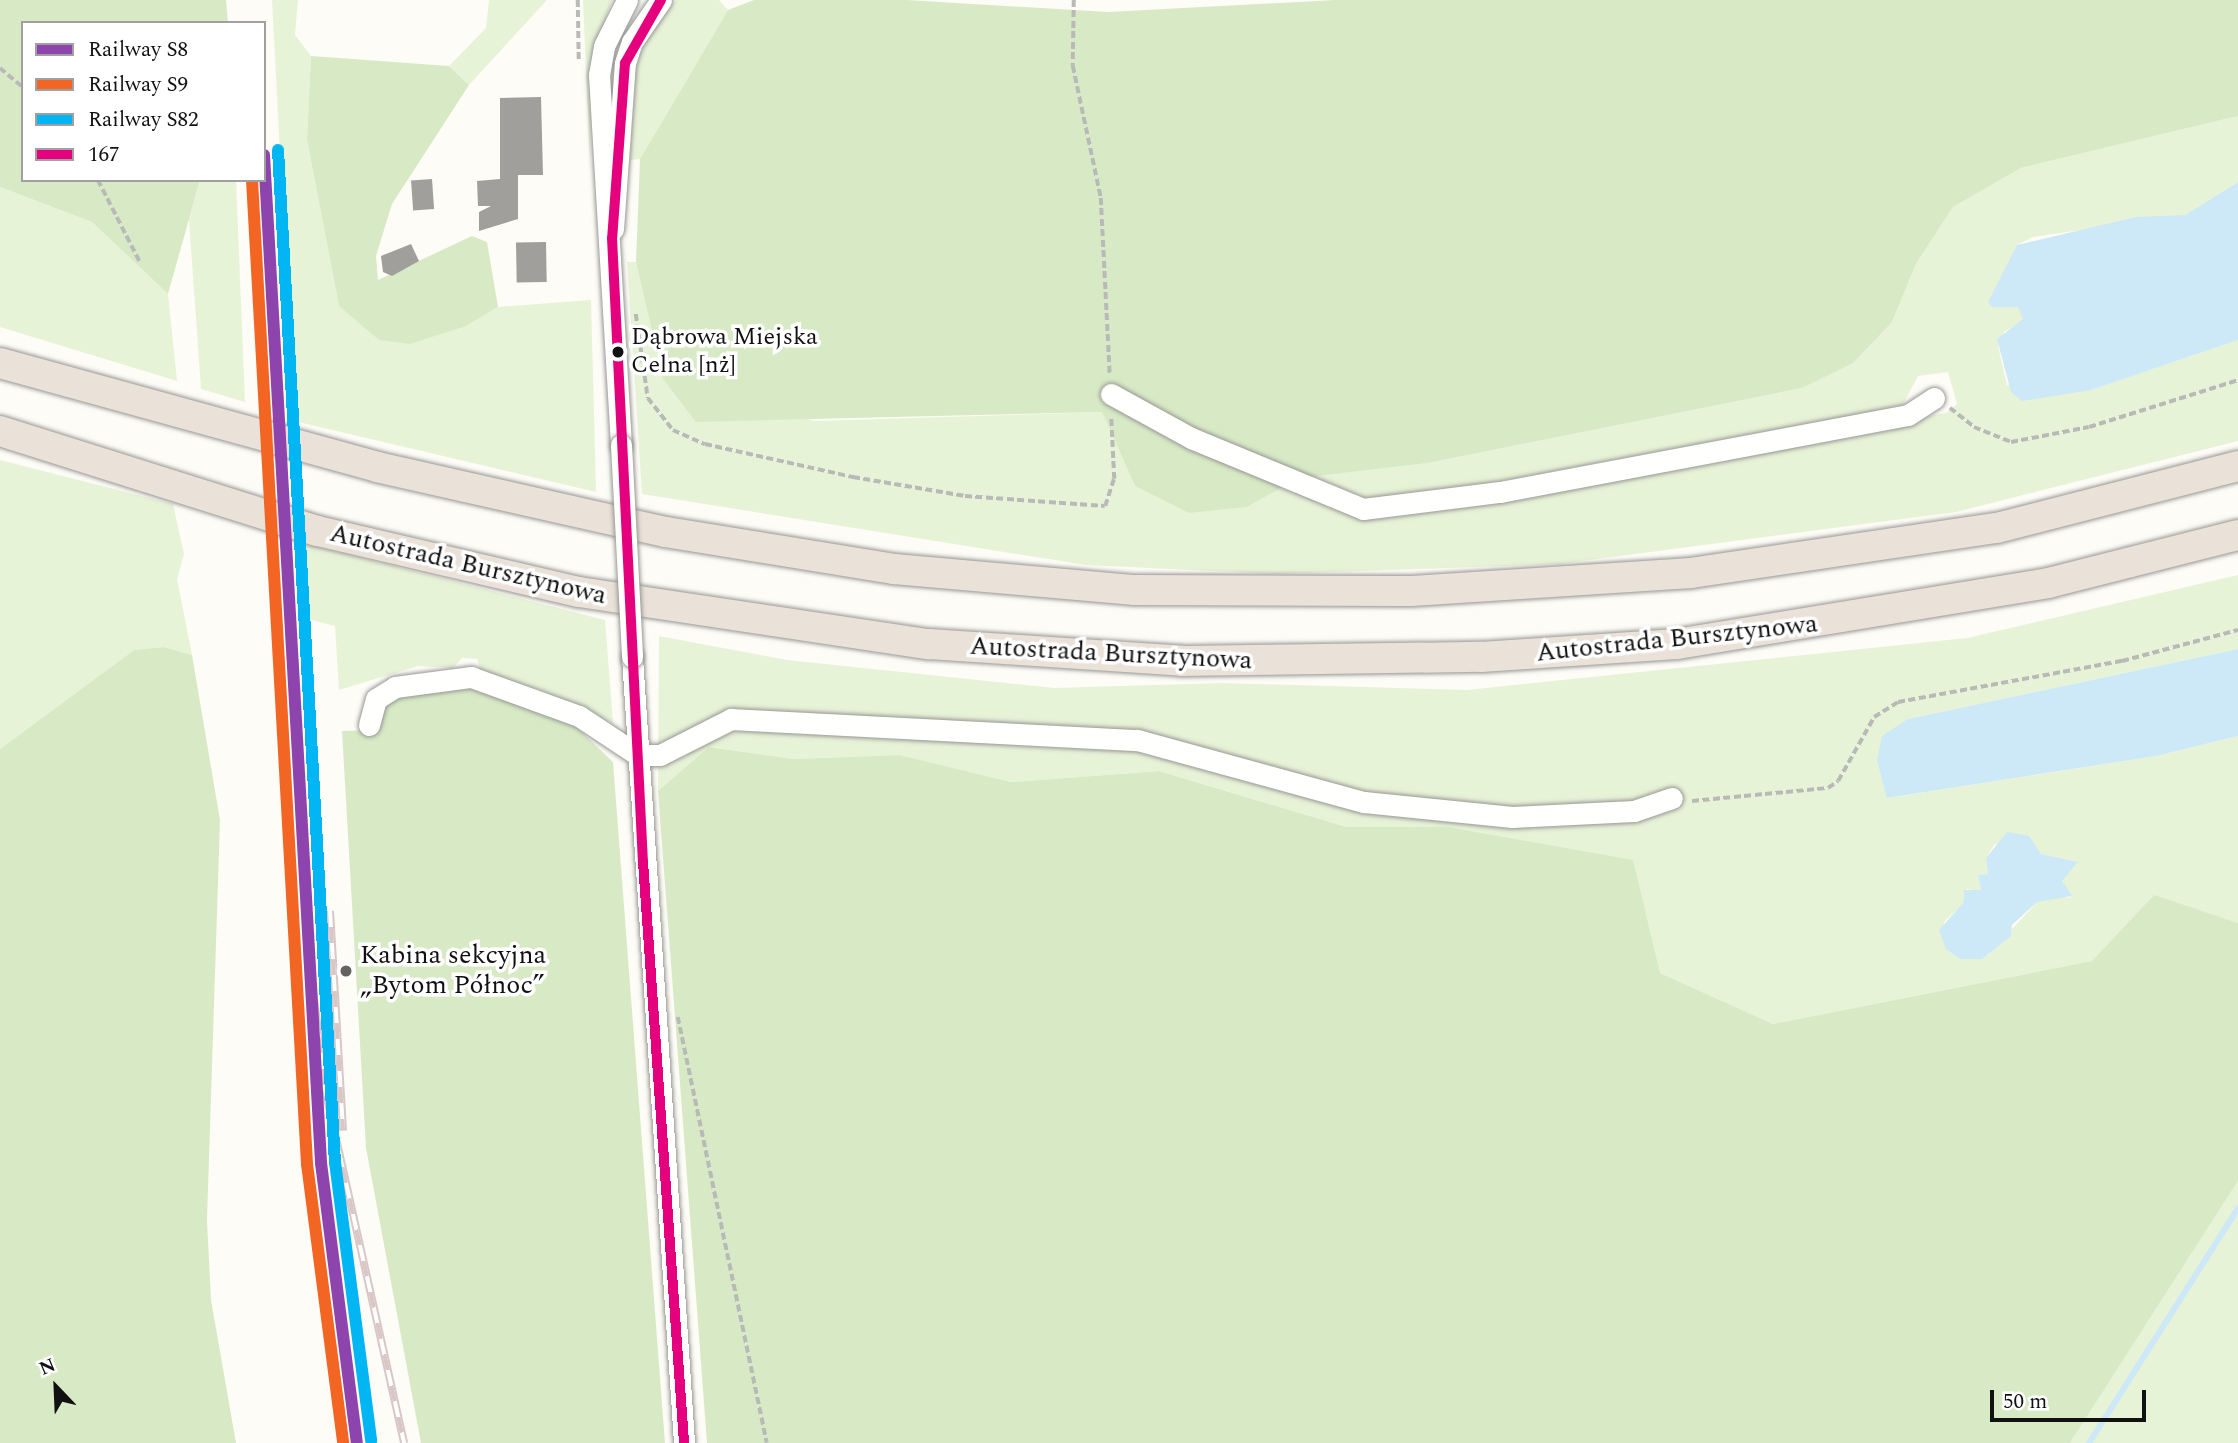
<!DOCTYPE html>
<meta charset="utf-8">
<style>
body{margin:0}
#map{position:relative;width:2238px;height:1443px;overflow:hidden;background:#fdfcf7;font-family:Spectral,serif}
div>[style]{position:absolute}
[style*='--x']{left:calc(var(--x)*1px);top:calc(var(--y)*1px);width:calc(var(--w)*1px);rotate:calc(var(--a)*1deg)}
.green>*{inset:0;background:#e7f3d7}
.forest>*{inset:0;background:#d8eac5}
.water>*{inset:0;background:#cde8f7}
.stream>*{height:6px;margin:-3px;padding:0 3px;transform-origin:3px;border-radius:3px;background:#cde8f7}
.building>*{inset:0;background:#a19f9c;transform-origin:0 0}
.path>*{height:3.5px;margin-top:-1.75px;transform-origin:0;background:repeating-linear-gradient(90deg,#b9b9b8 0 7px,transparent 0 10.5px)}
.roads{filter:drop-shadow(0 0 2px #979795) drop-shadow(0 0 2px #979795)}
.minor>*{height:21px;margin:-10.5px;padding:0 10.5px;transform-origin:10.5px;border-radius:10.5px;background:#fffffe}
.highway>*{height:30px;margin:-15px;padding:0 15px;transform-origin:15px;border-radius:15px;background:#eae1d8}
.rail>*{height:8px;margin-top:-4px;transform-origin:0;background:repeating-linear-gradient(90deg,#fff 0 16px,#d9c6c7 0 32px);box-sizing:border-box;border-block:2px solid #d9c6c7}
.bridges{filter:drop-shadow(0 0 2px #979795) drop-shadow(0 0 2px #979795)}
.minor-bridge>*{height:21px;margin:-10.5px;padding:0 10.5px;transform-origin:10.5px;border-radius:10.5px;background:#fffffe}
.bus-1>*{height:10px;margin:-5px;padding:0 5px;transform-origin:5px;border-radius:5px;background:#e5007d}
.rail-1>*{height:12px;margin:-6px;padding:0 6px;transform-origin:6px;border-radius:6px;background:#8e44ad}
.rail-2>*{height:12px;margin:-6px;padding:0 6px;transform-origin:6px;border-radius:6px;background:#f26522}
.rail-3>*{height:12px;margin:-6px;padding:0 6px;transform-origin:6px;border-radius:6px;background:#01b6f3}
.dots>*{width:19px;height:19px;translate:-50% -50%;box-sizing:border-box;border:4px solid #fff;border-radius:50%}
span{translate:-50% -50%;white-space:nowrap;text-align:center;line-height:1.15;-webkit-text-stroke:7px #fff;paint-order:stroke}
.bus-label{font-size:24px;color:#111}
.left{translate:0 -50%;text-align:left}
.street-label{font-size:26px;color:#111}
.poi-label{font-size:26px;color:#111}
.legend{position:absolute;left:21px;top:21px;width:245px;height:161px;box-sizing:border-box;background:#fff;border:2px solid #a0a0a0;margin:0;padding:9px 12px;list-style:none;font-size:21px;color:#111}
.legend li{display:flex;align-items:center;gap:14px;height:35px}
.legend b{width:35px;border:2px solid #a0a0a0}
.north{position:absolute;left:21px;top:1352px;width:70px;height:70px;-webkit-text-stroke:5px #fff;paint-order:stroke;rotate:337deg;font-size:19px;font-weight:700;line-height:28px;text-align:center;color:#111}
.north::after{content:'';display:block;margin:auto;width:24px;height:32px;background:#111;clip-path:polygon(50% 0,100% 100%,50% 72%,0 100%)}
.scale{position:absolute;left:1990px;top:1390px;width:156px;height:32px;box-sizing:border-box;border:4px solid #111;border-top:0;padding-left:9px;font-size:21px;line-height:24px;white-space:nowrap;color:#111;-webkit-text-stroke:5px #fff;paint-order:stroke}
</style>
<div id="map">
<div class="green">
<div style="clip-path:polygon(272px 0,298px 0,295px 35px,311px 56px,307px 140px,339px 306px,466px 326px,498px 307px,591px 300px,596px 492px,294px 421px)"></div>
<div style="clip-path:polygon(489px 0,547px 0,469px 85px,449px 66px,486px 28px)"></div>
<div style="clip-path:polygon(583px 0,612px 0,592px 57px,590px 169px)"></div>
<div style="clip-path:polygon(676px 0,719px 0,728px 10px,640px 159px,630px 160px,636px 65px,652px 27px)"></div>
<div style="clip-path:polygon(2238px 116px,2238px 182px,2185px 215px,2033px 237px,2017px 245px,1992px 307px,2019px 307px,2024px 320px,2004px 332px,1998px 346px,2007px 385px,2091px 390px,2238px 340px,2238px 441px,1956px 512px,1559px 564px,1275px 574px,1086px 565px,642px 494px,627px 262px,636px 262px,663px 379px,814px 421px,1102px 412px,1135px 486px,1247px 507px,1282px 487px,1363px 515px,1946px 413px,1957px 404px,1948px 372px,1918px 376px,1902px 406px,1409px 498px,1363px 497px,1312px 476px,1428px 463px,1802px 388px,1892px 322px,1916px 264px,1953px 207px,2021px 168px)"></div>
<div style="clip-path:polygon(200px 180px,236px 180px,245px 402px,201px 389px,189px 220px)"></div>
<div style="clip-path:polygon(0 187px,92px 222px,168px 294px,177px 381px,0 327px)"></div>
<div style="clip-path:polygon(0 460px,173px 504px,184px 554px,177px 579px,192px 655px,164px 647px,134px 650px,0 749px)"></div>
<div style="clip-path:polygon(302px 543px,605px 620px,613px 723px,544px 691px,481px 672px,477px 659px,462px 658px,453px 668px,418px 666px,339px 690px,335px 626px,304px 618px)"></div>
<div style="clip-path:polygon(evenodd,2238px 575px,2238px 649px,1908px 719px,1888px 798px,2156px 756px,2238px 736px,2238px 923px,2154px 896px,2092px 961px,1773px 1024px,1660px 973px,1448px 827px,1348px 827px,1159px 771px,1011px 782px,900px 755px,794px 759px,710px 747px,658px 791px,659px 636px,787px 660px,1054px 688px,1222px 683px,1467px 690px,1967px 638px,2238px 575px,2015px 834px,2041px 854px,2078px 862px,2061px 881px,2071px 898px,2051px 895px,2037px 902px,1988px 955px,1960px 959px,1946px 949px,1944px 922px,1965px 902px,1966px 889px,1981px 891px,1978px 875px,1988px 874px,1986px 858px,1994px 845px,2015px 834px)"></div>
<div style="clip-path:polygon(2238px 1181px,2238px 1443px,2070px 1443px)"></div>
</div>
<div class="forest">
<div style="clip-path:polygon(0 0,226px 0,228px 23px,23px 23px,23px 180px,200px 180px,168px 294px,92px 222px,0 187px)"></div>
<div style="clip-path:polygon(754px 0,907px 0,1108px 12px,1335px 0,2238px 0,2238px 116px,2021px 168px,1953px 207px,1916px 264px,1892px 322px,1853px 363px,1802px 388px,1428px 463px,1299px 478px,1247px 507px,1189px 513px,1135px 486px,1102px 412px,696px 422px,663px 379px,636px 262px,640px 159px,728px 10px)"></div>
<div style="clip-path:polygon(311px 56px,449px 66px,469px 85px,392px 204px,376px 256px,378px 280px,472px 236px,487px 242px,498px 307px,466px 326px,410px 344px,379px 340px,339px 306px,307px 140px)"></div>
<div style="clip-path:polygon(164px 647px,192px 655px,220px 820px,207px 1220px,211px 1300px,236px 1443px,0 1443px,0 749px,134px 650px)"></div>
<div style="clip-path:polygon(468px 686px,567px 718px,613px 762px,665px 1443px,421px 1443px,366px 1148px,342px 731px,375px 730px,391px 698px)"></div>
<div style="clip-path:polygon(709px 747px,794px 759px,900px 755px,1011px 782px,1159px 771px,1347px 827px,1448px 827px,1633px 860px,1660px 973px,1773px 1024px,2092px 961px,2154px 895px,2238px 923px,2238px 1181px,2070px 1443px,707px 1443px,658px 791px)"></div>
</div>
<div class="water">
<div style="clip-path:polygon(2238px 182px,2238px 340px,2091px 390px,2022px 401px,2011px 392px,1997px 339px,2023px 319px,2018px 307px,1992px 307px,1988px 302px,2017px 245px,2136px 217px,2185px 215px)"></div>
<div style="clip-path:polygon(2238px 649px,2238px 736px,2156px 756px,1887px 798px,1877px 760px,1882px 736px,1908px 719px)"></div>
<div style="clip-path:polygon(2007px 832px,2029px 836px,2041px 854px,2078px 862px,2062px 881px,2072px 896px,2037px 902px,2012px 925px,2011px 936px,1982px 959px,1960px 959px,1946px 949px,1939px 930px,1964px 902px,1964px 890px,1981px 890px,1978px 875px,1988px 874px,1986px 858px)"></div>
</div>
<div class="stream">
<div style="--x:2089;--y:1443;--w:278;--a:-57.6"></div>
</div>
<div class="building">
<div style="clip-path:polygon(541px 97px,543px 175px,518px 175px,518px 219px,479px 231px,479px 212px,491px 206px,478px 206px,477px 181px,500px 179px,500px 98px)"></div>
<div style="left:432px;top:179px;width:30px;height:21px;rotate:86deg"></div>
<div style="left:546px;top:242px;width:40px;height:30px;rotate:89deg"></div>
<div style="clip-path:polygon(411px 244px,419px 261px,392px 276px,383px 272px,381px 256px)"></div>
</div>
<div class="path">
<div style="--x:578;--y:0;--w:61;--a:89.1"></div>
<div style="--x:1074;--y:0;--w:66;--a:90.9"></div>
<div style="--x:1073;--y:66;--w:135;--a:78"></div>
<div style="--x:1101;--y:198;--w:177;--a:87.1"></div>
<div style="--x:0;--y:68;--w:30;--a:40"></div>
<div style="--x:98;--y:180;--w:94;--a:62.9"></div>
<div style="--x:636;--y:314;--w:85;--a:81.9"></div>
<div style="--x:648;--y:398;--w:41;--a:52"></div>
<div style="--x:673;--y:430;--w:35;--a:24"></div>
<div style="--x:705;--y:444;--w:152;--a:12.6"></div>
<div style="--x:853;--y:477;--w:114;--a:9.6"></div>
<div style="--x:965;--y:496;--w:140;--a:4.1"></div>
<div style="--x:1105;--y:506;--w:28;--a:-72"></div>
<div style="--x:1114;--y:479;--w:62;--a:-92.8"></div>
<div style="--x:1950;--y:408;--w:31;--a:38"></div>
<div style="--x:1974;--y:427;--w:40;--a:22"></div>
<div style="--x:2011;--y:442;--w:79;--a:-10.9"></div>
<div style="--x:2089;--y:427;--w:156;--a:-17.5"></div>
<div style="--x:1692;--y:801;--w:137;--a:-5.5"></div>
<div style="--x:1828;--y:788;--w:12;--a:-35"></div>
<div style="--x:1838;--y:781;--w:73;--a:-60.6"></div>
<div style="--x:1874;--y:717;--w:28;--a:-32"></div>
<div style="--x:1898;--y:702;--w:228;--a:-10.4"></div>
<div style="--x:2122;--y:661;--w:120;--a:-15"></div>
<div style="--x:678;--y:1017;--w:435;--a:78.2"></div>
</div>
<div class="roads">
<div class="minor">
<div style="--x:613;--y:229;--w:166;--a:-85.9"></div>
<div style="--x:625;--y:63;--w:22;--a:-72"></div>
<div style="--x:632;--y:42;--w:51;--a:-55.4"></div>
<div style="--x:1111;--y:394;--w:91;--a:28.8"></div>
<div style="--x:1191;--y:438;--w:186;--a:22.4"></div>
<div style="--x:1363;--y:509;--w:138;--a:-7.1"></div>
<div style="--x:1500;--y:492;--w:415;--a:-10.7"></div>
<div style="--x:1908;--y:415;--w:31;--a:-33"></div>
<div style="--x:621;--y:445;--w:371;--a:-93.4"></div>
<div style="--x:599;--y:75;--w:29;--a:-80"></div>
<div style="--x:604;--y:46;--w:51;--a:-63.4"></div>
<div style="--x:632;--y:657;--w:788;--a:86.21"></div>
<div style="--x:369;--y:725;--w:27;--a:-75"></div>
<div style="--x:376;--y:699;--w:22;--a:-32"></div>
<div style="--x:395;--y:687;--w:77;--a:-7.5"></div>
<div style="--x:471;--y:677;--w:115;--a:19.9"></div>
<div style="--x:579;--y:716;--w:71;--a:33.5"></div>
<div style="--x:638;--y:755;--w:22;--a:0"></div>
<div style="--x:660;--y:755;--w:80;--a:-26.9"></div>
<div style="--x:731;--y:719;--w:407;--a:3"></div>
<div style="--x:1137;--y:740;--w:235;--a:15.3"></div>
<div style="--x:1364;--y:802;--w:149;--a:5.8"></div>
<div style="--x:1512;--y:817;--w:122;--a:-2.8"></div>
<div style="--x:1634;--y:811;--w:40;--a:-18.9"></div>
</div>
<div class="highway">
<div style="--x:0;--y:363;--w:391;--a:15.4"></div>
<div style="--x:377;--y:467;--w:296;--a:12.7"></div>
<div style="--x:666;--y:532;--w:231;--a:9.2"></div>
<div style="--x:894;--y:569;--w:242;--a:5"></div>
<div style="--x:1135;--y:590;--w:277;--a:0.2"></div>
<div style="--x:1412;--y:591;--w:280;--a:-3.7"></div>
<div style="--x:1691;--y:573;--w:309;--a:-8.4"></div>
<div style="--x:1997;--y:528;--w:249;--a:-14.4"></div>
<div style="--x:0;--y:431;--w:333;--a:17.5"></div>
<div style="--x:318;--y:531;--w:268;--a:13.2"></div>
<div style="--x:579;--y:592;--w:354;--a:8.5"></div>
<div style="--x:929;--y:644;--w:254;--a:3.8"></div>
<div style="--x:1182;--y:661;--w:299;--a:-0.8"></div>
<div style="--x:1481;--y:657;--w:196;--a:-3.8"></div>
<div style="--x:1677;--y:644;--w:376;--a:-9.3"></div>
<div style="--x:2048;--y:583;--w:196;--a:-14.2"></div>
</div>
</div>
<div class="rail">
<div style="--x:330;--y:911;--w:220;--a:86.6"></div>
<div style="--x:309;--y:958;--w:132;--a:83"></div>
<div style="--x:325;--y:1089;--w:363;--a:77.4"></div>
</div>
<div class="bridges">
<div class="minor-bridge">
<div style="--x:621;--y:445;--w:212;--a:87"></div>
</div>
</div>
<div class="bus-1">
<div style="--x:661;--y:0;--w:73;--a:119.7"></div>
<div style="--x:625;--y:63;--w:175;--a:94.2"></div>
<div style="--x:612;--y:238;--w:625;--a:87.16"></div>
<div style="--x:643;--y:862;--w:582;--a:85.96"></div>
</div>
<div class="rail-1">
<div style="--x:264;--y:155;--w:1010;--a:86.76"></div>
<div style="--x:321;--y:1163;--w:282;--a:82.7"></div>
</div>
<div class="rail-2">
<div style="--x:252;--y:180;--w:986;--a:86.8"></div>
<div style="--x:307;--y:1164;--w:281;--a:82.6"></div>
</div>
<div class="rail-3">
<div style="--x:278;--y:150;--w:1014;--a:86.78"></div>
<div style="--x:335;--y:1162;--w:281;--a:82.6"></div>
</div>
<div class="dots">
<div style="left:618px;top:352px;background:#111"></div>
<div style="left:346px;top:971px;background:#646362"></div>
</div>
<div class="bus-label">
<span class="left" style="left:631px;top:352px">Dąbrowa Miejska<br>Celna [nż]</span>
</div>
<div class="street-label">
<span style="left:468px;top:565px;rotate:13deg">Autostrada Bursztynowa</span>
<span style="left:1677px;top:639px;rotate:-6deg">Autostrada Bursztynowa</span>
<span style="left:1111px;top:654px;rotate:3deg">Autostrada Bursztynowa</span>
</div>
<div class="poi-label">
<span class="left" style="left:360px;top:971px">Kabina sekcyjna<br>„Bytom Północ”</span>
</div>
<ul class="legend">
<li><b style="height:9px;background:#8e44ad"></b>Railway S8</li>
<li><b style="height:9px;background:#f26522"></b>Railway S9</li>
<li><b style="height:9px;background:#01b6f3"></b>Railway S82</li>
<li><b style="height:9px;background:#e5007d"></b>167</li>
</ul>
<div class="north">N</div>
<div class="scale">50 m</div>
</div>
